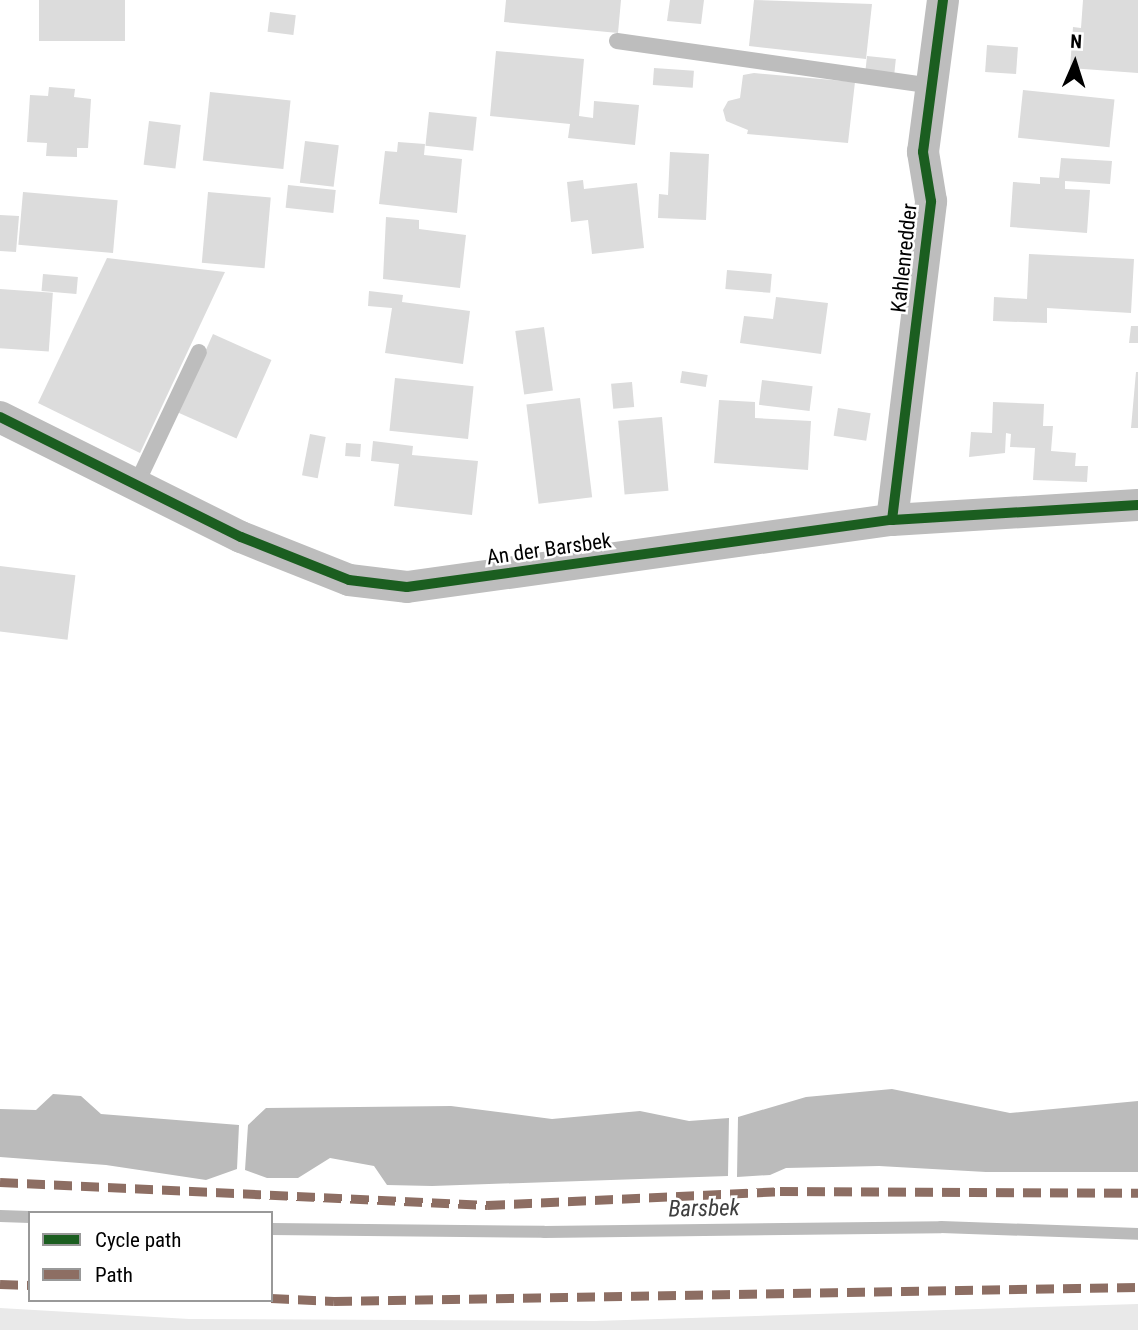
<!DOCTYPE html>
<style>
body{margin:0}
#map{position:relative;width:1138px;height:1330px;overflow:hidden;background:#fff;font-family:"Roboto Condensed",sans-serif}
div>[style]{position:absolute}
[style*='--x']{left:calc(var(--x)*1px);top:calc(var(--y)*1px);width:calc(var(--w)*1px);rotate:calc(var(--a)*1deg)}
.green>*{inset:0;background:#e9e9e9}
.water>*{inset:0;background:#bbb}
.stream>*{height:12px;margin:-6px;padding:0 6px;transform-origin:6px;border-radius:6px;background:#bbb}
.building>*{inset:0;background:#dcdcdc;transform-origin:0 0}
.lane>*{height:16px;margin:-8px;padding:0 8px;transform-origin:8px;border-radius:8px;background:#bdbdbd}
.street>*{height:32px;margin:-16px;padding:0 16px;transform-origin:16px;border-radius:16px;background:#bdbdbd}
.quiet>*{height:9px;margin-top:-4.5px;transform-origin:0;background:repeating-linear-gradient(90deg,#8d6e63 0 18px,transparent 0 27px)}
.cycleway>*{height:10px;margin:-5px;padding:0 5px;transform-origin:5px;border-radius:5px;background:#1b5e20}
span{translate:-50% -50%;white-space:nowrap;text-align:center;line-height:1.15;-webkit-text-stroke:5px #fff;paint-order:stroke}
.street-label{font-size:21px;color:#000}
.water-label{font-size:23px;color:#3f3f3f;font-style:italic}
.legend{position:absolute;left:28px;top:1211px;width:245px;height:91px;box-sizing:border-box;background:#fff;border:2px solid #999;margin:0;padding:9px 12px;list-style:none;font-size:21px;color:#000}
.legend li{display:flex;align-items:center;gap:14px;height:35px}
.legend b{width:35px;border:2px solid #999}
.north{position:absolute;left:1040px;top:28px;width:70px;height:70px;-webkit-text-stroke:5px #fff;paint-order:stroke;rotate:3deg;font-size:19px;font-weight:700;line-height:28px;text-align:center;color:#000}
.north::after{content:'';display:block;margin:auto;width:24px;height:32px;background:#000;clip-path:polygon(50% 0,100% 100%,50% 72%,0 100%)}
</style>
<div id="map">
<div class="green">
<div style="clip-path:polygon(1138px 1304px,1138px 1330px,0 1330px,0 1308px,189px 1319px,594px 1321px)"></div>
</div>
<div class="water">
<div style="clip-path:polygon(892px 1089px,1010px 1113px,1138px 1101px,1138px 1172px,986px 1172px,879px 1166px,786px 1168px,770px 1175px,737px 1177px,738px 1117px,806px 1097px)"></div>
<div style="clip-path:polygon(53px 1094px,81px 1096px,101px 1114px,239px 1125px,237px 1169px,206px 1180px,106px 1165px,0 1157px,0 1109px,36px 1110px)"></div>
<div style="clip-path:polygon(451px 1106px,552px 1119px,640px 1111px,689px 1121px,729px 1118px,728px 1176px,432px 1186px,387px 1185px,374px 1166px,330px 1158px,298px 1178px,267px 1178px,245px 1170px,248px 1125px,266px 1108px)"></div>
</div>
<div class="stream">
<div style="--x:0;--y:1216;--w:30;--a:2"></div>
<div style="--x:271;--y:1229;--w:273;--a:0.6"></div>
<div style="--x:544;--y:1232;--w:397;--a:-0.7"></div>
<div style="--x:941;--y:1227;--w:197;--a:2"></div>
</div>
<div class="building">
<div style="left:39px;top:0;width:86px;height:41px"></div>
<div style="clip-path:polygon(506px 0,621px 0,618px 33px,504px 22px)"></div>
<div style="clip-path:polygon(670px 0,704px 0,701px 24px,667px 21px)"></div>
<div style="clip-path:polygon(754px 0,872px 4px,866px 59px,749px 46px)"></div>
<div style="clip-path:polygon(1083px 0,1138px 0,1138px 73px,1070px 68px,1073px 27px,1081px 28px)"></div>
<div style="left:270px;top:12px;width:26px;height:20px;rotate:7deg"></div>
<div style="left:987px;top:45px;width:31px;height:27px;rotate:4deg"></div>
<div style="clip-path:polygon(496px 51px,584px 59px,579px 116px,593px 118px,594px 101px,639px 105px,635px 145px,568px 138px,570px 124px,490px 116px)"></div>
<div style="left:867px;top:56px;width:29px;height:15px;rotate:6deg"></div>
<div style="left:654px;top:68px;width:40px;height:17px;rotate:4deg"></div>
<div style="clip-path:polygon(754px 73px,855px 82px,848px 143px,747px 134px,748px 130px,726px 121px,723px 110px,728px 101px,740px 98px,743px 75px)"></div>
<div style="clip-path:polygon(49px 87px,75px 89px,74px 97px,91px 99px,88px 148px,77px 148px,77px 157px,46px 156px,47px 143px,27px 142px,30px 95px,48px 96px)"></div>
<div style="left:1023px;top:90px;width:92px;height:48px;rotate:6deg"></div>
<div style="left:210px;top:92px;width:81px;height:69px;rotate:6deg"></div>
<div style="left:429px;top:112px;width:48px;height:34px;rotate:6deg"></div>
<div style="left:149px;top:121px;width:32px;height:44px;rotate:7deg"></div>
<div style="left:305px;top:141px;width:34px;height:42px;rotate:7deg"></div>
<div style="clip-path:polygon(398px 142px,425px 144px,424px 155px,462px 159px,457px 213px,379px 204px,385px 151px,397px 152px)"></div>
<div style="clip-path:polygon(670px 152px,709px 154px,706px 220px,658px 218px,659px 194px,668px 195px)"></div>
<div style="clip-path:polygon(1061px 158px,1112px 161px,1110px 184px,1065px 181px,1065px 189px,1090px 190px,1087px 233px,1010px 227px,1013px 182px,1040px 184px,1040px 177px,1059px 178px)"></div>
<div style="clip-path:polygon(583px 180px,584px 189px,637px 183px,644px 248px,592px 254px,588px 220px,571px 222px,567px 182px)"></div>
<div style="left:288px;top:185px;width:48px;height:23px;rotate:6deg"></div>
<div style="left:23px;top:192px;width:95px;height:53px;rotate:5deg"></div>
<div style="left:208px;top:192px;width:63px;height:71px;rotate:5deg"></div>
<div style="clip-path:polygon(0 215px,19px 216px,16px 252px,0 251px)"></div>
<div style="clip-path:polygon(386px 217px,419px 220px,419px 229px,466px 235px,460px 288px,383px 279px)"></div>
<div style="clip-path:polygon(1029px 254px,1134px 259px,1131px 313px,1047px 308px,1047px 323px,993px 321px,994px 297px,1027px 299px)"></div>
<div style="clip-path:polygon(107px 258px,225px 272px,140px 453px,38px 403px)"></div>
<div style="left:727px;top:270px;width:45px;height:19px;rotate:5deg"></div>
<div style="left:43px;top:274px;width:35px;height:17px;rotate:5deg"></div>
<div style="left:0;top:289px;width:53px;height:59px;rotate:4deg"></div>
<div style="clip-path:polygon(369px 291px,403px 295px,402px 302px,470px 311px,463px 364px,385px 353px,392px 308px,368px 306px)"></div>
<div style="clip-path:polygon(776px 297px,828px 303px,821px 354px,740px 343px,744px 316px,773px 319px)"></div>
<div style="clip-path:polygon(1131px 326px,1138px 326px,1138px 343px,1129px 343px)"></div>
<div style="left:544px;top:327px;width:64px;height:29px;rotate:82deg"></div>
<div style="left:213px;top:334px;width:64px;height:86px;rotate:24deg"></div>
<div style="left:682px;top:371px;width:26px;height:12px;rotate:9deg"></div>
<div style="clip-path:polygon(1136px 372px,1138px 372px,1138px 428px,1131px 428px)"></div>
<div style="left:395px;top:378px;width:79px;height:53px;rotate:6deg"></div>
<div style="left:762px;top:380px;width:51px;height:25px;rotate:7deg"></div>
<div style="left:632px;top:382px;width:25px;height:21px;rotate:85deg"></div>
<div style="left:580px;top:398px;width:100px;height:54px;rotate:83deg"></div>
<div style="clip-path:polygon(719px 400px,755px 402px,755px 418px,811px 421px,808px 470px,714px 463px)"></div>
<div style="clip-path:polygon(993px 402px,1044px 404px,1043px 426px,1053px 426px,1051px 451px,1076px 453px,1075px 466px,1088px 466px,1087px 482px,1033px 480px,1035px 448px,1010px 447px,1011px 434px,1006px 433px,1005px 453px,969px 457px,971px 432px,992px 433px)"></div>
<div style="left:838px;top:408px;width:33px;height:28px;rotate:9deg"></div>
<div style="left:662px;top:417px;width:74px;height:44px;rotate:85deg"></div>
<div style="left:310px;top:434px;width:16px;height:42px;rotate:11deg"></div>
<div style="clip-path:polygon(373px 441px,413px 446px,412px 455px,478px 461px,472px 515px,394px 506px,399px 464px,371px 461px)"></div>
<div style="left:346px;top:443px;width:15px;height:13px;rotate:4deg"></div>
<div style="left:0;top:566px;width:76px;height:65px;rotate:7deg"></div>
</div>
<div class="lane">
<div style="--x:617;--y:41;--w:318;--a:8.1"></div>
<div style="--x:136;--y:485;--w:147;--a:-64.7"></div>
</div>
<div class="street">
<div style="--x:0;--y:417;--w:269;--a:26.5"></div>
<div style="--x:241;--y:537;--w:116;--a:21.7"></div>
<div style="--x:349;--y:580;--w:58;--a:6.9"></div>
<div style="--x:407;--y:587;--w:490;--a:-7.9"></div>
<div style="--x:892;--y:520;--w:246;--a:-3.5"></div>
<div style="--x:892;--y:520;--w:321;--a:-83"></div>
<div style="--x:931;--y:201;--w:50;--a:-99.3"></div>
<div style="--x:923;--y:152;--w:153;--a:-82.5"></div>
</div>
<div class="quiet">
<div style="--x:0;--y:1182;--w:488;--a:2.7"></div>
<div style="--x:487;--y:1205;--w:293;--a:-2.7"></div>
<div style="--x:780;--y:1191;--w:358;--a:0.3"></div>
<div style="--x:0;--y:1284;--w:30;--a:2"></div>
<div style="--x:271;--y:1298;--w:63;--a:2.7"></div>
<div style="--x:334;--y:1301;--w:804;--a:-1"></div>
</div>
<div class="cycleway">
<div style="--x:0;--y:417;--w:269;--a:26.5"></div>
<div style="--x:241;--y:537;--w:116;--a:21.7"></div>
<div style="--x:349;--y:580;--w:58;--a:6.9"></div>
<div style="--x:407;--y:587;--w:490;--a:-7.9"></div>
<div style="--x:892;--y:520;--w:246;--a:-3.5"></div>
<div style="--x:892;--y:520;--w:321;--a:-83"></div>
<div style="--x:931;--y:201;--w:50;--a:-99.3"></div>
<div style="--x:923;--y:152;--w:153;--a:-82.5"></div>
</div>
<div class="street-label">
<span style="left:904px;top:258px;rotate:-84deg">Kahlenredder</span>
<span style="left:549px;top:549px;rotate:-8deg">An der Barsbek</span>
</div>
<div class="water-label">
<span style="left:704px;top:1209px;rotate:-1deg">Barsbek</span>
</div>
<ul class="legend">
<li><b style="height:9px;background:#1b5e20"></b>Cycle path</li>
<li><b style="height:9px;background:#8d6e63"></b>Path</li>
</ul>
<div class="north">N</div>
</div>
